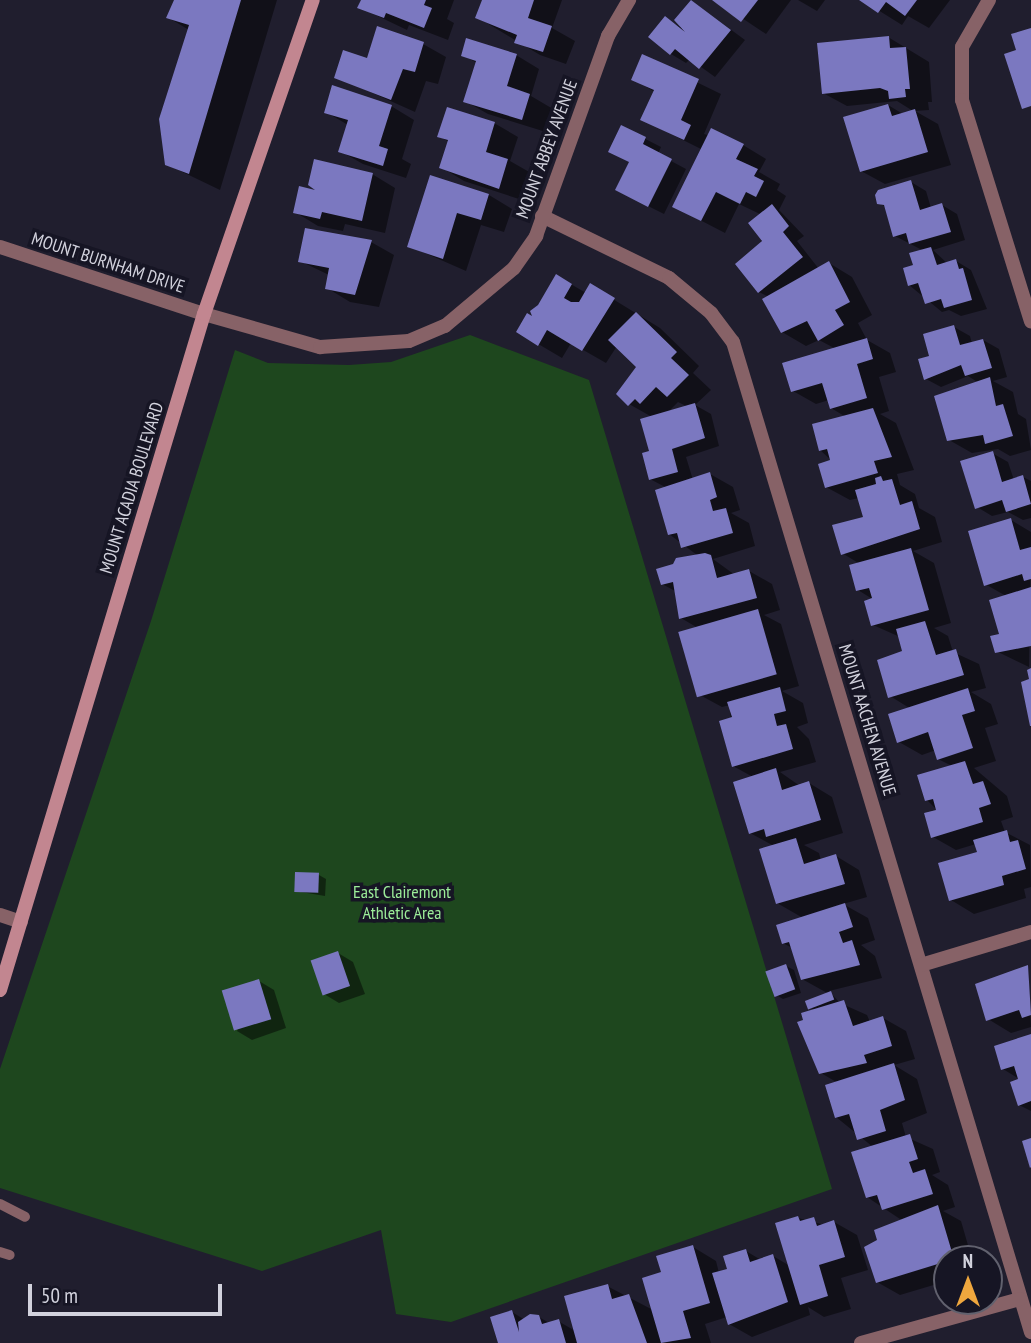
<!DOCTYPE html>
<style>
body{margin:0}
#map{position:relative;width:1031px;height:1343px;overflow:hidden;background:#201e2e;font-family:"PT Sans Narrow",sans-serif}
div>[style]{position:absolute}
[style*='--x']{left:calc(var(--x)*1px);top:calc(var(--y)*1px);width:calc(var(--w)*1px);rotate:calc(var(--a)*1deg)}
.green>*{inset:0;background:#1e471e}
.shadow>*{inset:0;background:#0007}
.building>*{inset:0;background:#7b78c0;transform-origin:0 0}
.service>*{height:10px;margin:-5px;padding:0 5px;transform-origin:5px;border-radius:5px;background:#876267}
.minor>*{height:14px;margin:-7px;padding:0 7px;transform-origin:7px;border-radius:7px;background:#876267}
.secondary>*{height:14px;margin:-7px;padding:0 7px;transform-origin:7px;border-radius:7px;background:#c28690}
span{translate:-50% -50%;white-space:nowrap;text-align:center;line-height:1.15;-webkit-text-stroke:7px #161524;paint-order:stroke}
.street-label{font-size:18px;color:#d2d2dd}
.park-label{font-size:18px;color:#9ced99}
.north{position:absolute;left:933px;top:1245px;width:70px;height:70px;box-sizing:border-box;background:#161524;border:2px solid #61616e;border-radius:50%;rotate:0deg;font-size:19px;font-weight:700;line-height:28px;text-align:center;color:#d2d2dd}
.north::after{content:'';display:block;margin:auto;width:24px;height:32px;background:#efa73e;clip-path:polygon(50% 0,100% 100%,50% 72%,0 100%)}
.scale{position:absolute;left:28px;top:1284px;width:194px;height:32px;box-sizing:border-box;border:4px solid #d2d2dd;border-top:0;padding-left:9px;font-size:21px;line-height:24px;white-space:nowrap;color:#d2d2dd;-webkit-text-stroke:5px #161524;paint-order:stroke}
</style>
<div id="map">
<div class="green">
<div style="clip-path:polygon(470px 335px,589px 380px,832px 1189px,451px 1322px,396px 1314px,381px 1230px,262px 1271px,0 1188px,0 1069px,151px 621px,235px 350px,268px 363px,349px 365px,391px 362px)"></div>
</div>
<div class="shadow">
<div style="clip-path:polygon(175px 0,277px 0,220px 190px,166px 164px,189px 30px,169px 18px)"></div>
<div style="clip-path:polygon(362px 0,454px 0,447px 19px,454px 23px,448px 40px,409px 25px,407px 30px,359px 7px)"></div>
<div style="clip-path:polygon(483px 0,562px 0,552px 28px,575px 41px,566px 64px,540px 55px,477px 17px)"></div>
<div style="clip-path:polygon(715px 0,791px 0,766px 34px)"></div>
<div style="clip-path:polygon(798px 0,825px 0,817px 11px)"></div>
<div style="clip-path:polygon(862px 0,950px 0,929px 28px,908px 16px,902px 25px)"></div>
<div style="clip-path:polygon(692px 1px,745px 40px,715px 77px,690px 59px,686px 63px,671px 54px,650px 37px,666px 19px,684px 29px)"></div>
<div style="clip-path:polygon(888px 37px,929px 62px,932px 102px,928px 102px,929px 110px,915px 111px,938px 124px,951px 165px,885px 184px,861px 171px,888px 105px,903px 114px,913px 111px,897px 101px,847px 106px,823px 93px)"></div>
<div style="clip-path:polygon(423px 44px,446px 57px,438px 84px,426px 81px,415px 112px,337px 77px,368px 60px)"></div>
<div style="clip-path:polygon(463px 55px,516px 55px,539px 69px,531px 96px,553px 109px,546px 132px,488px 114px,465px 101px,477px 63px)"></div>
<div style="clip-path:polygon(643px 56px,721px 94px,704px 134px,743px 145px,766px 159px,759px 172px,780px 184px,777px 190px,786px 196px,779px 210px,804px 236px,797px 241px,819px 269px,829px 263px,852px 277px,872px 315px,858px 323px,867px 340px,890px 353px,896px 372px,879px 377px,889px 411px,880px 414px,896px 423px,914px 470px,897px 474px,900px 485px,915px 494px,919px 508px,935px 517px,942px 542px,913px 551px,934px 563px,951px 623px,934px 628px,948px 636px,953px 652px,979px 664px,986px 688px,971px 692px,991px 704px,998px 724px,985px 728px,996px 761px,974px 768px,1007px 796px,1013px 817px,1001px 821px,1005px 832px,1030px 845px,1031px 887px,1024px 889px,1026px 898px,974px 914px,951px 900px,979px 853px,976px 844px,956px 850px,933px 837px,938px 811px,927px 800px,952px 766px,938px 759px,936px 750px,922px 755px,899px 742px,911px 709px,890px 696px,904px 652px,900px 637px,873px 625px,874px 600px,858px 590px,860px 564px,842px 553px,865px 518px,859px 498px,850px 500px,826px 487px,833px 462px,820px 450px,846px 417px,831px 408px,829px 400px,816px 404px,793px 391px,836px 349px,819px 340px,806px 346px,782px 332px,769px 297px,759px 292px,762px 215px,739px 204px,725px 233px,698px 219px,703px 150px,643px 120px,655px 92px,633px 79px)"></div>
<div style="clip-path:polygon(391px 106px,414px 120px,402px 159px,411px 164px,406px 178px,363px 164px,340px 151px,348px 125px,326px 112px)"></div>
<div style="clip-path:polygon(494px 123px,518px 137px,510px 161px,531px 173px,522px 200px,464px 181px,441px 167px,449px 142px,439px 136px)"></div>
<div style="clip-path:polygon(622px 127px,661px 147px,658px 154px,686px 169px,664px 214px,632px 198px,631px 163px)"></div>
<div style="clip-path:polygon(372px 174px,395px 188px,385px 233px,345px 224px,343px 231px,318px 226px,295px 212px,323px 193px)"></div>
<div style="clip-path:polygon(431px 177px,489px 195px,512px 209px,504px 232px,481px 225px,466px 271px,409px 246px)"></div>
<div style="clip-path:polygon(911px 182px,926px 191px,931px 208px,942px 205px,957px 214px,965px 240px,933px 250px,948px 264px,956px 261px,971px 270px,987px 309px,961px 316px,949px 310px,942px 312px,909px 285px,924px 251px,895px 236px,886px 207px,879px 203px)"></div>
<div style="clip-path:polygon(371px 242px,394px 255px,379px 307px,350px 302px,327px 288px,329px 275px,300px 261px)"></div>
<div style="clip-path:polygon(evenodd,557px 276px,586px 293px,590px 285px,660px 328px,699px 366px,693px 373px,711px 390px,695px 405px,711px 414px,719px 446px,686px 457px,693px 480px,710px 474px,733px 487px,740px 510px,731px 513px,749px 523px,755px 546px,713px 559px,735px 575px,749px 571px,772px 584px,780px 610px,764px 615px,781px 624px,799px 686px,782px 691px,803px 703px,808px 723px,797px 727px,809px 739px,816px 762px,780px 772px,800px 786px,809px 783px,832px 797px,843px 833px,804px 845px,819px 853px,821px 861px,836px 856px,859px 870px,867px 897px,843px 904px,868px 918px,875px 940px,861px 945px,875px 956px,882px 978px,829px 991px,840px 1003px,867px 1015px,870px 1022px,883px 1018px,906px 1031px,915px 1059px,894px 1065px,917px 1079px,927px 1113px,902px 1123px,906px 1137px,933px 1149px,940px 1172px,932px 1175px,948px 1185px,955px 1207px,943px 1211px,961px 1221px,972px 1259px,947px 1259px,947px 1281px,900px 1295px,877px 1282px,903px 1221px,867px 1197px,873px 1147px,836px 1117px,838px 1083px,821px 1073px,816px 1011px,808px 1006px,829px 994px,802px 979px,792px 948px,783px 943px,803px 918px,777px 903px,774px 846px,750px 833px,753px 777px,733px 766px,730px 705px,722px 707px,698px 694px,703px 631px,681px 618px,677px 592px,662px 584px,701px 558px,669px 534px,667px 488px,650px 479px,652px 417px,629px 404px,639px 367px,617px 346px,606px 363px,571px 343px,562px 358px,518px 332px,534px 319px,557px 276px,678px 402px,688px 407px,667px 413px,678px 402px)"></div>
<div style="clip-path:polygon(954px 327px,970px 336px,972px 344px,983px 340px,999px 349px,1007px 377px,993px 381px,1013px 392px,1018px 414px,1026px 419px,1031px 450px,1010px 456px,998px 449px,972px 453px,949px 440px,979px 383px,968px 376px,941px 387px,926px 379px,931px 357px)"></div>
<div style="clip-path:polygon(992px 453px,1008px 462px,1014px 480px,1023px 477px,1031px 481px,1031px 518px,1023px 520px,1008px 512px,992px 516px,977px 507px)"></div>
<div style="clip-path:polygon(1011px 520px,1031px 532px,1029px 667px,996px 651px,1006px 596px,985px 584px)"></div>
<div style="clip-path:polygon(319px 875px,326px 879px,325px 896px,295px 891px)"></div>
<div style="clip-path:polygon(338px 953px,353px 962px,365px 994px,339px 1003px,324px 994px)"></div>
<div style="clip-path:polygon(786px 966px,794px 970px,801px 993px,783px 999px,776px 995px)"></div>
<div style="clip-path:polygon(1028px 967px,1031px 1027px,1011px 1033px,988px 1019px,977px 985px)"></div>
<div style="clip-path:polygon(259px 981px,274px 990px,286px 1028px,252px 1040px,237px 1031px)"></div>
<div style="clip-path:polygon(1031px 1036px,1031px 1111px,1019px 1105px,1021px 1080px,1003px 1069px)"></div>
<div style="clip-path:polygon(798px 1218px,825px 1225px,834px 1222px,857px 1235px,868px 1270px,841px 1278px,851px 1309px,824px 1317px,808px 1307px,810px 1315px,752px 1337px,729px 1324px,727px 1317px,705px 1324px,711px 1343px,500px 1343px,512px 1312px,525px 1320px,539px 1317px,551px 1324px,558px 1321px,577px 1332px,607px 1286px,653px 1310px,663px 1274px,693px 1247px,716px 1261px,719px 1273px,729px 1270px,746px 1251px,761px 1260px,773px 1256px,790px 1266px)"></div>
</div>
<div class="building">
<div style="clip-path:polygon(174px 0,241px 0,189px 174px,165px 165px,159px 119px,189px 25px,166px 18px)"></div>
<div style="clip-path:polygon(361px 0,426px 0,424px 5px,432px 8px,424px 28px,386px 13px,384px 18px,357px 8px)"></div>
<div style="clip-path:polygon(482px 0,534px 0,528px 18px,552px 26px,543px 52px,514px 43px,517px 35px,475px 18px)"></div>
<div style="clip-path:polygon(691px 0,731px 30px,699px 69px,675px 49px,670px 55px,648px 37px,665px 16px,685px 32px,674px 20px)"></div>
<div style="clip-path:polygon(712px 0,758px 0,741px 22px)"></div>
<div style="clip-path:polygon(859px 0,917px 0,905px 16px,886px 2px,878px 13px)"></div>
<div style="clip-path:polygon(377px 26px,424px 42px,415px 72px,403px 69px,391px 100px,334px 78px,343px 50px,367px 58px)"></div>
<div style="clip-path:polygon(1031px 28px,1031px 106px,1022px 109px,1004px 54px,1016px 50px,1011px 34px)"></div>
<div style="clip-path:polygon(889px 36px,890px 48px,906px 47px,910px 89px,905px 89px,906px 97px,889px 99px,888px 91px,880px 88px,822px 94px,817px 43px)"></div>
<div style="clip-path:polygon(466px 38px,517px 54px,507px 86px,530px 94px,522px 120px,463px 102px,476px 61px,461px 56px)"></div>
<div style="clip-path:polygon(642px 54px,699px 79px,681px 120px,691px 125px,684px 140px,640px 120px,654px 90px,631px 80px)"></div>
<div style="clip-path:polygon(332px 85px,392px 105px,379px 146px,388px 149px,383px 166px,338px 152px,348px 120px,324px 113px)"></div>
<div style="clip-path:polygon(888px 104px,892px 116px,915px 109px,928px 152px,860px 172px,843px 117px)"></div>
<div style="clip-path:polygon(447px 107px,495px 122px,486px 152px,508px 159px,499px 189px,439px 168px,448px 140px,437px 137px)"></div>
<div style="clip-path:polygon(621px 125px,646px 137px,643px 144px,672px 159px,648px 207px,615px 190px,629px 162px,608px 152px)"></div>
<div style="clip-path:polygon(711px 128px,744px 144px,736px 159px,758px 169px,754px 176px,764px 181px,756px 197px,746px 192px,740px 204px,716px 192px,701px 221px,672px 207px)"></div>
<div style="clip-path:polygon(314px 159px,373px 173px,362px 221px,322px 212px,320px 219px,293px 213px,299px 186px,315px 190px,308px 185px)"></div>
<div style="clip-path:polygon(430px 175px,489px 194px,481px 220px,457px 213px,443px 259px,407px 247px)"></div>
<div style="clip-path:polygon(911px 180px,920px 210px,942px 203px,951px 232px,909px 244px,906px 233px,893px 237px,884px 205px,877px 204px,875px 195px,878px 190px)"></div>
<div style="clip-path:polygon(772px 204px,789px 226px,783px 232px,803px 257px,758px 293px,735px 264px,762px 241px,748px 223px)"></div>
<div style="clip-path:polygon(305px 228px,372px 240px,355px 295px,325px 289px,329px 268px,298px 262px)"></div>
<div style="clip-path:polygon(931px 247px,937px 265px,956px 259px,959px 269px,963px 268px,972px 300px,944px 308px,941px 299px,925px 304px,918px 283px,908px 286px,903px 268px,913px 265px,909px 253px)"></div>
<div style="clip-path:polygon(829px 261px,850px 302px,835px 310px,844px 325px,818px 341px,807px 321px,781px 333px,762px 299px)"></div>
<div style="clip-path:polygon(556px 274px,572px 284px,564px 298px,571px 302px,579px 302px,590px 283px,615px 298px,582px 351px,547px 330px,538px 346px,516px 332px,527px 313px,532px 316px,530px 311px,538px 305px)"></div>
<div style="clip-path:polygon(636px 312px,677px 352px,671px 358px,689px 375px,667px 397px,656px 387px,640px 404px,635px 399px,628px 406px,616px 394px,636px 367px,608px 340px)"></div>
<div style="clip-path:polygon(954px 325px,960px 345px,983px 339px,992px 368px,965px 376px,961px 365px,924px 380px,918px 359px,929px 356px,923px 334px)"></div>
<div style="clip-path:polygon(867px 338px,873px 359px,857px 364px,867px 398px,830px 409px,822px 383px,791px 392px,782px 363px)"></div>
<div style="clip-path:polygon(990px 377px,996px 406px,1003px 404px,1013px 436px,985px 444px,983px 435px,947px 441px,934px 396px)"></div>
<div style="clip-path:polygon(695px 403px,705px 438px,672px 449px,678px 472px,649px 480px,642px 453px,649px 451px,640px 419px)"></div>
<div style="clip-path:polygon(873px 408px,892px 457px,874px 461px,878px 473px,825px 488px,818px 464px,830px 460px,827px 449px,819px 451px,812px 424px)"></div>
<div style="clip-path:polygon(993px 451px,1002px 482px,1023px 475px,1031px 504px,1006px 512px,1002px 500px,975px 509px,960px 461px)"></div>
<div style="clip-path:polygon(710px 472px,717px 497px,710px 500px,713px 511px,726px 508px,733px 533px,681px 548px,677px 533px,668px 535px,655px 490px)"></div>
<div style="clip-path:polygon(881px 476px,883px 481px,892px 479px,900px 505px,912px 501px,920px 529px,841px 555px,832px 525px,863px 517px,855px 490px,876px 484px,875px 478px)"></div>
<div style="clip-path:polygon(1011px 518px,1020px 550px,1031px 547px,1031px 579px,1024px 581px,1022px 574px,984px 586px,968px 531px)"></div>
<div style="clip-path:polygon(911px 548px,929px 610px,871px 626px,864px 601px,872px 598px,869px 588px,856px 591px,849px 565px)"></div>
<div style="clip-path:polygon(705px 553px,711px 555px,717px 578px,749px 569px,757px 598px,679px 619px,673px 582px,661px 585px,656px 569px,673px 564px,676px 558px)"></div>
<div style="clip-path:polygon(1031px 587px,1031px 646px,995px 653px,990px 636px,999px 634px,989px 600px)"></div>
<div style="left:758px;top:609px;width:68px;height:83px;rotate:74deg"></div>
<div style="clip-path:polygon(925px 621px,936px 655px,956px 649px,964px 675px,888px 698px,877px 660px,902px 651px,896px 629px)"></div>
<div style="clip-path:polygon(1031px 668px,1031px 726px,1030px 726px,1021px 682px,1029px 679px,1027px 670px)"></div>
<div style="clip-path:polygon(780px 687px,786px 711px,774px 714px,777px 726px,786px 724px,793px 749px,732px 767px,719px 721px,732px 717px,727px 702px)"></div>
<div style="clip-path:polygon(968px 688px,975px 711px,962px 715px,973px 748px,937px 760px,928px 732px,897px 743px,888px 714px)"></div>
<div style="clip-path:polygon(965px 761px,973px 784px,983px 781px,991px 804px,979px 808px,983px 822px,931px 838px,924px 813px,936px 810px,933px 799px,925px 801px,917px 775px)"></div>
<div style="clip-path:polygon(776px 768px,782px 790px,809px 781px,821px 820px,766px 837px,764px 829px,749px 834px,733px 782px)"></div>
<div style="clip-path:polygon(1007px 830px,1010px 842px,1018px 840px,1026px 869px,1002px 876px,1004px 885px,949px 901px,938px 863px,977px 852px,973px 840px)"></div>
<div style="clip-path:polygon(796px 838px,804px 864px,836px 854px,845px 884px,776px 904px,759px 849px)"></div>
<div style="left:295px;top:872px;width:24px;height:20px;rotate:2deg"></div>
<div style="clip-path:polygon(845px 903px,853px 927px,839px 932px,843px 943px,852px 940px,860px 965px,801px 980px,789px 942px,782px 944px,776px 925px)"></div>
<div style="left:338px;top:951px;width:37px;height:29px;rotate:71deg"></div>
<div style="left:786px;top:964px;width:27px;height:22px;rotate:70deg"></div>
<div style="clip-path:polygon(1028px 965px,1031px 1015px,1022px 1018px,1019px 1010px,986px 1021px,975px 984px)"></div>
<div style="left:259px;top:979px;width:42px;height:39px;rotate:73deg"></div>
<div style="left:831px;top:991px;width:9px;height:28px;rotate:69deg"></div>
<div style="clip-path:polygon(844px 1000px,853px 1026px,883px 1016px,892px 1046px,864px 1055px,867px 1063px,819px 1074px,797px 1022px,803px 1020px,801px 1013px)"></div>
<div style="clip-path:polygon(1031px 1034px,1031px 1101px,1018px 1106px,1010px 1082px,1018px 1079px,1014px 1066px,1001px 1070px,994px 1046px)"></div>
<div style="clip-path:polygon(894px 1063px,905px 1100px,880px 1110px,886px 1131px,857px 1140px,849px 1114px,835px 1118px,825px 1085px)"></div>
<div style="clip-path:polygon(910px 1134px,918px 1159px,909px 1162px,913px 1173px,925px 1169px,933px 1194px,882px 1210px,877px 1195px,866px 1198px,851px 1152px)"></div>
<div style="clip-path:polygon(1031px 1138px,1031px 1167px,1030px 1168px,1022px 1141px)"></div>
<div style="clip-path:polygon(938px 1205px,954px 1259px,876px 1283px,864px 1247px,877px 1240px,874px 1230px)"></div>
<div style="clip-path:polygon(798px 1216px,800px 1221px,814px 1217px,817px 1226px,834px 1220px,845px 1257px,819px 1265px,828px 1296px,800px 1305px,775px 1223px)"></div>
<div style="clip-path:polygon(693px 1245px,710px 1303px,683px 1311px,691px 1338px,661px 1343px,642px 1278px,661px 1272px,656px 1256px)"></div>
<div style="clip-path:polygon(746px 1249px,750px 1262px,773px 1254px,788px 1302px,728px 1325px,712px 1273px,727px 1269px,723px 1256px)"></div>
<div style="clip-path:polygon(608px 1284px,612px 1299px,629px 1294px,647px 1343px,577px 1343px,564px 1296px)"></div>
<div style="clip-path:polygon(512px 1310px,519px 1332px,518px 1322px,530px 1314px,539px 1315px,542px 1324px,559px 1319px,566px 1343px,498px 1343px,490px 1317px)"></div>
</div>
<div class="service">
<div style="--x:0;--y:1204;--w:28;--a:27"></div>
<div style="--x:0;--y:1252;--w:10;--a:17"></div>
</div>
<div class="minor">
<div style="--x:989;--y:0;--w:54;--a:119.9"></div>
<div style="--x:962;--y:47;--w:53;--a:90"></div>
<div style="--x:962;--y:100;--w:232;--a:72.7"></div>
<div style="--x:542;--y:216;--w:141;--a:26"></div>
<div style="--x:669;--y:278;--w:55;--a:39.8"></div>
<div style="--x:711;--y:313;--w:36;--a:53"></div>
<div style="--x:733;--y:342;--w:1034;--a:73.25"></div>
<div style="--x:0;--y:247;--w:215;--a:18.2"></div>
<div style="--x:204;--y:314;--w:121;--a:15.9"></div>
<div style="--x:320;--y:347;--w:89;--a:-3.9"></div>
<div style="--x:409;--y:341;--w:39;--a:-23"></div>
<div style="--x:445;--y:326;--w:90;--a:-40"></div>
<div style="--x:514;--y:268;--w:39;--a:-55"></div>
<div style="--x:536;--y:236;--w:213;--a:-70.2"></div>
<div style="--x:608;--y:36;--w:42;--a:-59.7"></div>
<div style="--x:0;--y:915;--w:22;--a:18"></div>
<div style="--x:921;--y:965;--w:115;--a:-16.7"></div>
<div style="--x:861;--y:1343;--w:165;--a:-15.5"></div>
</div>
<div class="secondary">
<div style="--x:0;--y:990;--w:706;--a:-73.21"></div>
<div style="--x:204;--y:314;--w:332;--a:-70.9"></div>
</div>
<div class="street-label">
<span style="left:547px;top:149px;rotate:-70deg">MOUNT ABBEY AVENUE</span>
<span style="left:108px;top:263px;rotate:18deg">MOUNT BURNHAM DRIVE</span>
<span style="left:132px;top:488px;rotate:-73deg">MOUNT ACADIA BOULEVARD</span>
<span style="left:867px;top:720px;rotate:73deg">MOUNT AACHEN AVENUE</span>
</div>
<div class="park-label">
<span style="left:402px;top:903px">East Clairemont<br>Athletic Area</span>
</div>
<div class="north">N</div>
<div class="scale">50 m</div>
</div>
